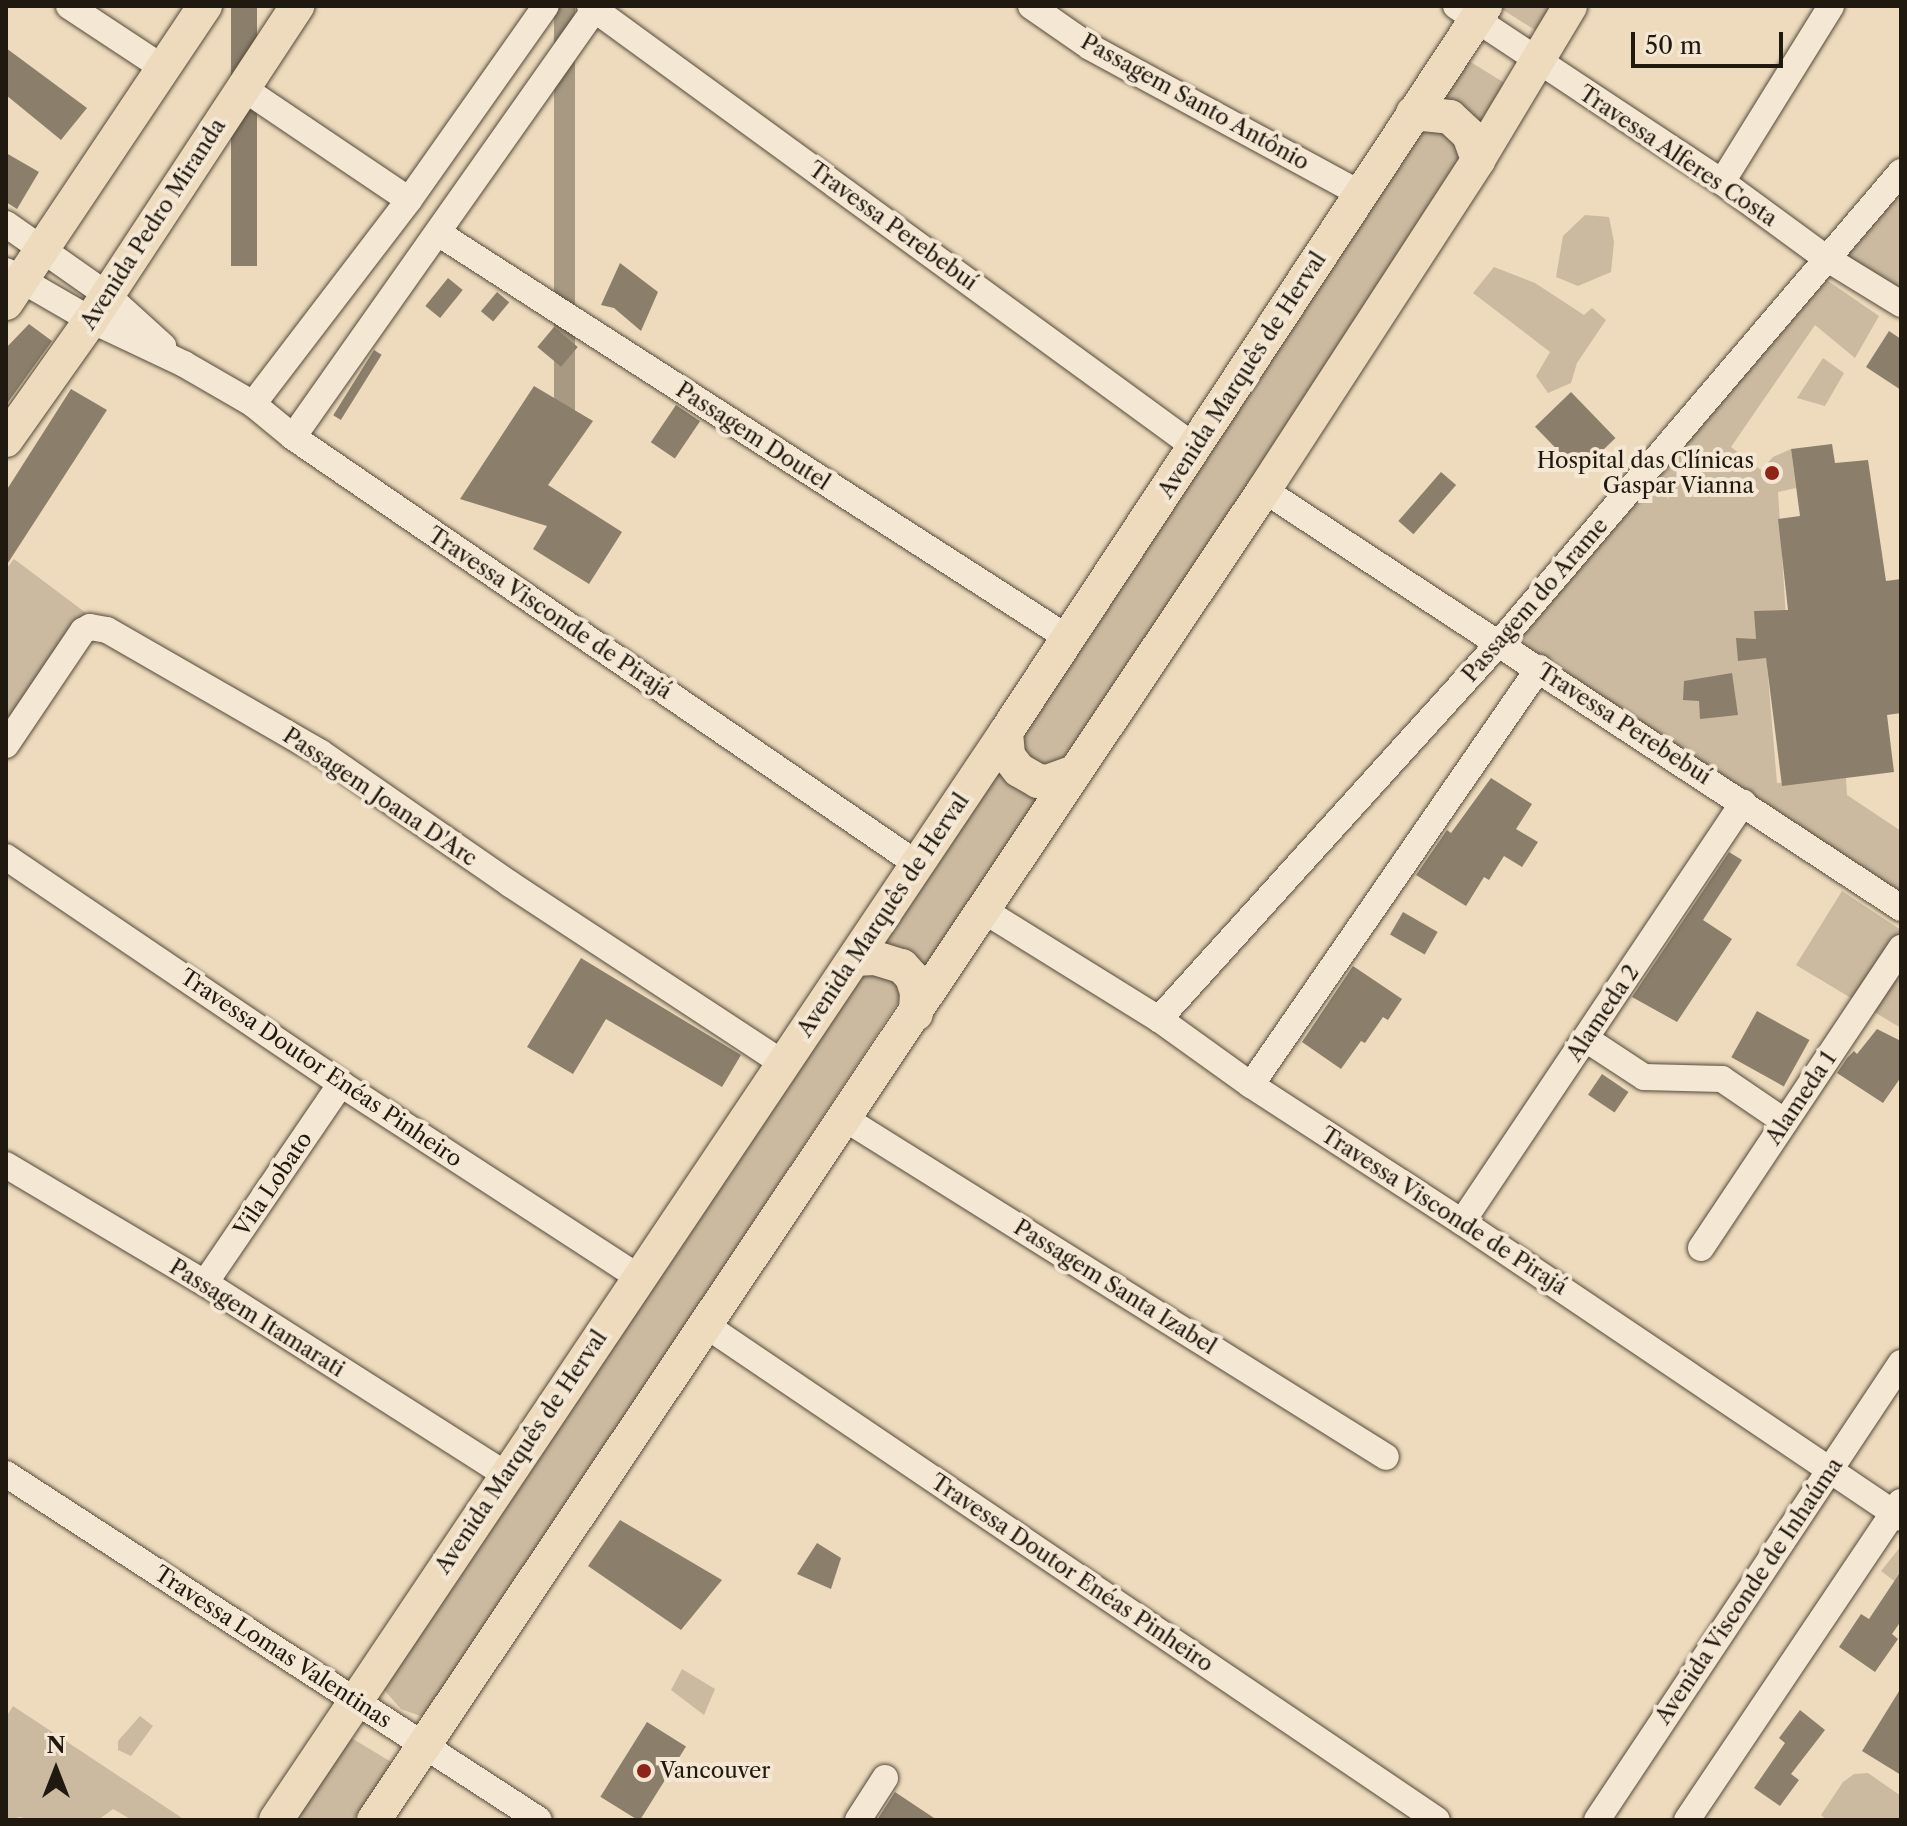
<!DOCTYPE html>
<meta charset="utf-8">
<style>
body{margin:0}
#map{position:relative;width:1907px;height:1826px;overflow:hidden;background:#eedbbd;font-family:"Libre Caslon Text",serif}
div>[style]{position:absolute}
[style*='--x']{left:calc(var(--x)*1px);top:calc(var(--y)*1px);width:calc(var(--w)*1px);rotate:calc(var(--a)*1deg)}
.green>*{inset:0;background:#cbbaa0}
.water>*{inset:0;background:#a89982;transform-origin:0 0}
.building>*{inset:0;background:#8b7e6a;transform-origin:0 0}
.roads{filter:drop-shadow(0 0 2px #544a3b) drop-shadow(0 0 2px #544a3b)}
.minor>*{height:26px;margin:-13px;padding:0 13px;transform-origin:13px;border-radius:13px;background:#f4e8d4}
.major>*{height:34px;margin:-17px;padding:0 17px;transform-origin:17px;border-radius:17px;background:#eedbbd}
.dots>*{width:22px;height:22px;translate:-50% -50%;box-sizing:border-box;border:4px solid #f4e8d4;border-radius:50%}
span{translate:-50% -50%;white-space:nowrap;text-align:center;line-height:1.15;-webkit-text-stroke:8px #f4e8d4;paint-order:stroke}
.street-label{font-size:22px;color:#201910}
.poi-label{font-size:22px;color:#201910}
.right{translate:-100% -50%;text-align:right}
.left{translate:0 -50%;text-align:left}
.frame{position:absolute;inset:0;border:8px solid #201910;pointer-events:none}
.north{position:absolute;left:16px;top:1730px;width:80px;height:80px;-webkit-text-stroke:6px #f4e8d4;paint-order:stroke;rotate:0deg;font-size:22px;font-weight:700;line-height:32px;text-align:center;color:#201910}
.north::after{content:'';display:block;margin:auto;width:28px;height:36px;background:#201910;clip-path:polygon(50% 0,100% 100%,50% 72%,0 100%)}
.scale{position:absolute;left:1631px;top:32px;width:152px;height:36px;box-sizing:border-box;border:4px solid #201910;border-top:0;padding-left:10px;font-size:24px;line-height:28px;white-space:nowrap;color:#201910;-webkit-text-stroke:6px #f4e8d4;paint-order:stroke}
</style>
<div id="map">
<div class="green">
<div style="clip-path:polygon(1497px 6px,1555px 6px,1538px 32px)"></div>
<div style="clip-path:polygon(1464px 58px,1508px 85px,1479px 141px,1424px 109px)"></div>
<div style="clip-path:polygon(1423px 122px,1440px 124px,1467px 162px,1066px 770px,1019px 760px,1018px 726px)"></div>
<div style="clip-path:polygon(1901px 172px,1901px 304px,1826px 258px)"></div>
<div style="clip-path:polygon(1585px 215px,1609px 217px,1614px 242px,1611px 272px,1578px 286px,1556px 277px,1563px 236px)"></div>
<div style="clip-path:polygon(1494px 267px,1535px 283px,1584px 315px,1592px 308px,1606px 320px,1577px 363px,1571px 383px,1548px 393px,1536px 376px,1550px 352px,1473px 293px)"></div>
<div style="clip-path:polygon(1818px 274px,1879px 316px,1855px 358px,1815px 325px,1731px 447px,1761px 470px,1773px 457px,1791px 449px,1796px 488px,1778px 492px,1788px 649px,1766px 652px,1777px 783px,1846px 778px,1847px 795px,1901px 831px,1901px 898px,1507px 641px)"></div>
<div style="clip-path:polygon(1823px 358px,1844px 373px,1825px 406px,1797px 398px)"></div>
<div style="clip-path:polygon(14px 559px,86px 613px,14px 719px,6px 714px,6px 569px)"></div>
<div style="clip-path:polygon(1001px 753px,1049px 792px,919px 984px,877px 952px)"></div>
<div style="clip-path:polygon(1842px 891px,1901px 930px,1901px 1028px,1796px 965px)"></div>
<div style="clip-path:polygon(853px 973px,896px 973px,904px 993px,426px 1718px,401px 1709px,378px 1683px)"></div>
<div style="clip-path:polygon(1901px 1546px,1901px 1586px,1881px 1571px)"></div>
<div style="clip-path:polygon(682px 1669px,715px 1689px,704px 1715px,671px 1690px)"></div>
<div style="clip-path:polygon(13px 1706px,185px 1820px,132px 1820px,113px 1809px,98px 1820px,29px 1820px,21px 1817px,6px 1820px,6px 1717px)"></div>
<div style="clip-path:polygon(140px 1716px,153px 1726px,131px 1756px,118px 1750px,118px 1741px)"></div>
<div style="clip-path:polygon(343px 1733px,393px 1763px,353px 1820px,287px 1820px)"></div>
<div style="clip-path:polygon(1868px 1773px,1901px 1796px,1901px 1820px,1827px 1820px,1821px 1815px,1843px 1782px,1854px 1774px)"></div>
</div>
<div class="water">
<div style="left:554px;top:6px;width:21px;height:413px"></div>
</div>
<div class="building">
<div style="left:231px;top:6px;width:26px;height:260px"></div>
<div style="clip-path:polygon(6px 48px,87px 108px,61px 140px,6px 95px)"></div>
<div style="clip-path:polygon(6px 153px,39px 172px,17px 209px,6px 202px)"></div>
<div style="clip-path:polygon(620px 263px,658px 292px,641px 331px,614px 308px,601px 305px)"></div>
<div style="left:448px;top:278px;width:19px;height:36px;rotate:39deg"></div>
<div style="left:497px;top:292px;width:16px;height:25px;rotate:40deg"></div>
<div style="clip-path:polygon(29px 324px,52px 341px,6px 405px,6px 348px)"></div>
<div style="left:554px;top:327px;width:31px;height:26px;rotate:40deg"></div>
<div style="clip-path:polygon(1889px 331px,1901px 339px,1901px 390px,1866px 367px)"></div>
<div style="left:374px;top:350px;width:9px;height:77px;rotate:32deg"></div>
<div style="clip-path:polygon(534px 386px,593px 421px,548px 485px,622px 532px,589px 584px,533px 549px,547px 526px,460px 499px)"></div>
<div style="clip-path:polygon(71px 389px,107px 410px,6px 566px,6px 491px)"></div>
<div style="left:1571px;top:392px;width:64px;height:50px;rotate:46deg"></div>
<div style="left:676px;top:405px;width:29px;height:45px;rotate:34deg"></div>
<div style="clip-path:polygon(1832px 444px,1835px 463px,1868px 460px,1886px 581px,1901px 579px,1901px 713px,1887px 715px,1894px 772px,1782px 786px,1766px 658px,1738px 661px,1736px 638px,1756px 639px,1754px 611px,1788px 610px,1778px 519px,1800px 516px,1791px 449px)"></div>
<div style="left:1441px;top:472px;width:20px;height:65px;rotate:41deg"></div>
<div style="clip-path:polygon(1732px 673px,1738px 715px,1700px 719px,1699px 701px,1683px 700px,1684px 681px)"></div>
<div style="clip-path:polygon(1491px 778px,1532px 804px,1516px 829px,1538px 842px,1522px 867px,1504px 856px,1489px 880px,1484px 877px,1466px 906px,1416px 875px,1447px 830px,1451px 833px)"></div>
<div style="clip-path:polygon(1729px 852px,1742px 860px,1703px 920px,1732px 939px,1677px 1022px,1632px 997px)"></div>
<div style="left:1403px;top:912px;width:40px;height:26px;rotate:30deg"></div>
<div style="clip-path:polygon(581px 958px,741px 1055px,722px 1087px,606px 1019px,573px 1074px,527px 1047px)"></div>
<div style="clip-path:polygon(1353px 966px,1402px 999px,1388px 1020px,1383px 1017px,1365px 1043px,1361px 1041px,1341px 1069px,1302px 1042px)"></div>
<div style="left:1757px;top:1011px;width:60px;height:53px;rotate:29deg"></div>
<div style="clip-path:polygon(1877px 1029px,1901px 1041px,1901px 1077px,1883px 1103px,1837px 1073px,1847px 1058px,1854px 1051px,1857px 1054px)"></div>
<div style="left:1602px;top:1074px;width:32px;height:25px;rotate:34deg"></div>
<div style="clip-path:polygon(620px 1520px,722px 1580px,681px 1630px,588px 1566px)"></div>
<div style="clip-path:polygon(817px 1543px,841px 1558px,831px 1589px,797px 1574px)"></div>
<div style="clip-path:polygon(1901px 1571px,1901px 1621px,1892px 1634px,1898px 1639px,1875px 1672px,1839px 1647px,1861px 1614px,1869px 1619px)"></div>
<div style="clip-path:polygon(1901px 1688px,1901px 1775px,1862px 1751px)"></div>
<div style="clip-path:polygon(1800px 1710px,1825px 1730px,1791px 1774px,1799px 1780px,1780px 1806px,1754px 1788px,1785px 1743px,1779px 1738px)"></div>
<div style="left:647px;top:1722px;width:46px;height:88px;rotate:32deg"></div>
<div style="clip-path:polygon(895px 1792px,937px 1820px,877px 1820px)"></div>
</div>
<div class="roads">
<div class="minor">
<div style="--x:69;--y:6;--w:113;--a:33.4"></div>
<div style="--x:590;--y:6;--w:749;--a:36.09"></div>
<div style="--x:1031;--y:6;--w:72;--a:34.8"></div>
<div style="--x:1090;--y:47;--w:308;--a:28.5"></div>
<div style="--x:1456;--y:6;--w:319;--a:33.5"></div>
<div style="--x:1722;--y:182;--w:129;--a:36.2"></div>
<div style="--x:1826;--y:258;--w:88;--a:31.5"></div>
<div style="--x:243;--y:88;--w:200;--a:34"></div>
<div style="--x:1722;--y:182;--w:207;--a:-58.2"></div>
<div style="--x:6;--y:224;--w:123;--a:35.1"></div>
<div style="--x:107;--y:295;--w:76;--a:42.3"></div>
<div style="--x:438;--y:233;--w:749;--a:32.74"></div>
<div style="--x:6;--y:271;--w:98;--a:30"></div>
<div style="--x:91;--y:320;--w:103;--a:25.3"></div>
<div style="--x:184;--y:364;--w:80;--a:30.1"></div>
<div style="--x:253;--y:404;--w:52;--a:39.5"></div>
<div style="--x:293;--y:437;--w:756;--a:34.38"></div>
<div style="--x:253;--y:404;--w:257;--a:-52.6"></div>
<div style="--x:409;--y:200;--w:237;--a:-54.8"></div>
<div style="--x:293;--y:437;--w:527;--a:-54.8"></div>
<div style="--x:1264;--y:490;--w:762;--a:33.27"></div>
<div style="--x:6;--y:745;--w:138;--a:-56"></div>
<div style="--x:83;--y:631;--w:8;--a:-30"></div>
<div style="--x:90;--y:627;--w:17;--a:10"></div>
<div style="--x:107;--y:630;--w:247;--a:29.9"></div>
<div style="--x:321;--y:753;--w:230;--a:34.7"></div>
<div style="--x:510;--y:884;--w:326;--a:33.3"></div>
<div style="--x:6;--y:857;--w:405;--a:34.1"></div>
<div style="--x:341;--y:1084;--w:354;--a:33"></div>
<div style="--x:983;--y:910;--w:207;--a:31.8"></div>
<div style="--x:1159;--y:1019;--w:113;--a:35.7"></div>
<div style="--x:1251;--y:1085;--w:252;--a:33"></div>
<div style="--x:1462;--y:1222;--w:529;--a:33.99"></div>
<div style="--x:1159;--y:1019;--w:508;--a:-47.87"></div>
<div style="--x:1500;--y:642;--w:618;--a:-49.53"></div>
<div style="--x:1586;--y:1039;--w:69;--a:33.2"></div>
<div style="--x:1644;--y:1077;--w:78;--a:1.5"></div>
<div style="--x:1722;--y:1079;--w:76;--a:34.3"></div>
<div style="--x:1251;--y:1085;--w:507;--a:-55.37"></div>
<div style="--x:844;--y:1118;--w:639;--a:32.02"></div>
<div style="--x:6;--y:1165;--w:231;--a:30.7"></div>
<div style="--x:205;--y:1283;--w:357;--a:32.5"></div>
<div style="--x:1462;--y:1222;--w:505;--a:-56.15"></div>
<div style="--x:1701;--y:1248;--w:361;--a:-56.3"></div>
<div style="--x:205;--y:1283;--w:241;--a:-55.7"></div>
<div style="--x:707;--y:1326;--w:881;--a:34.09"></div>
<div style="--x:6;--y:1474;--w:635;--a:32.99"></div>
<div style="--x:858;--y:1820;--w:50;--a:-57.3"></div>
<div style="--x:1597;--y:1820;--w:549;--a:-56.37"></div>
<div style="--x:1687;--y:1820;--w:383;--a:-56.1"></div>
</div>
<div class="major">
<div style="--x:1413;--y:113;--w:37;--a:6"></div>
<div style="--x:1450;--y:117;--w:26;--a:43"></div>
<div style="--x:1469;--y:135;--w:27;--a:70"></div>
<div style="--x:6;--y:303;--w:358;--a:-56.2"></div>
<div style="--x:6;--y:440;--w:147;--a:-54.7"></div>
<div style="--x:91;--y:320;--w:376;--a:-56.7"></div>
<div style="--x:1006;--y:732;--w:24;--a:85"></div>
<div style="--x:1008;--y:756;--w:18;--a:52"></div>
<div style="--x:1019;--y:770;--w:22;--a:30"></div>
<div style="--x:1038;--y:781;--w:9;--a:6"></div>
<div style="--x:1047;--y:782;--w:30;--a:-20"></div>
<div style="--x:855;--y:959;--w:20;--a:-3"></div>
<div style="--x:875;--y:958;--w:28;--a:17"></div>
<div style="--x:902;--y:966;--w:15;--a:48"></div>
<div style="--x:912;--y:977;--w:16;--a:72"></div>
<div style="--x:917;--y:992;--w:22;--a:93"></div>
<div style="--x:276;--y:1820;--w:1310;--a:-56.14"></div>
<div style="--x:1006;--y:732;--w:870;--a:-56.58"></div>
<div style="--x:374;--y:1820;--w:1600;--a:-56.21"></div>
<div style="--x:1264;--y:490;--w:393;--a:-57"></div>
<div style="--x:1478;--y:160;--w:179;--a:-59.1"></div>
</div>
</div>
<div class="dots">
<div style="left:1772px;top:473px;background:#8f2418"></div>
<div style="left:644px;top:1771px;background:#8f2418"></div>
</div>
<div class="street-label">
<span style="left:1195px;top:102px;rotate:29deg">Passagem Santo Antônio</span>
<span style="left:1678px;top:156px;rotate:34deg">Travessa Alferes Costa</span>
<span style="left:153px;top:224px;rotate:-57deg">Avenida Pedro Miranda</span>
<span style="left:893px;top:226px;rotate:36deg">Travessa Perebebuí</span>
<span style="left:1242px;top:375px;rotate:-57deg">Avenida Marquês de Herval</span>
<span style="left:753px;top:436px;rotate:33deg">Passagem Doutel</span>
<span style="left:1535px;top:600px;rotate:-49deg">Passagem do Arame</span>
<span style="left:550px;top:613px;rotate:34deg">Travessa Visconde de Pirajá</span>
<span style="left:1624px;top:724px;rotate:33deg">Travessa Perebebuí</span>
<span style="left:380px;top:797px;rotate:34deg">Passagem Joana D'Arc</span>
<span style="left:883px;top:915px;rotate:-56deg">Avenida Marquês de Herval</span>
<span style="left:1603px;top:1013px;rotate:-56deg">Alameda 2</span>
<span style="left:321px;top:1068px;rotate:34deg">Travessa Doutor Enéas Pinheiro</span>
<span style="left:1801px;top:1098px;rotate:-56deg">Alameda 1</span>
<span style="left:273px;top:1184px;rotate:-56deg">Vila Lobato</span>
<span style="left:1444px;top:1211px;rotate:33deg">Travessa Visconde de Pirajá</span>
<span style="left:1115px;top:1287px;rotate:32deg">Passagem Santa Izabel</span>
<span style="left:257px;top:1318px;rotate:32deg">Passagem Itamarati</span>
<span style="left:521px;top:1452px;rotate:-56deg">Avenida Marquês de Herval</span>
<span style="left:1072px;top:1573px;rotate:34deg">Travessa Doutor Enéas Pinheiro</span>
<span style="left:1749px;top:1591px;rotate:-56deg">Avenida Visconde de Inhaúma</span>
<span style="left:273px;top:1647px;rotate:33deg">Travessa Lomas Valentinas</span>
</div>
<div class="poi-label">
<span class="right" style="left:1754px;top:473px">Hospital das Clínicas<br>Gaspar Vianna</span>
<span class="left" style="left:660px;top:1771px">Vancouver</span>
</div>
<div class="frame"></div>
<div class="north">N</div>
<div class="scale">50 m</div>
</div>
